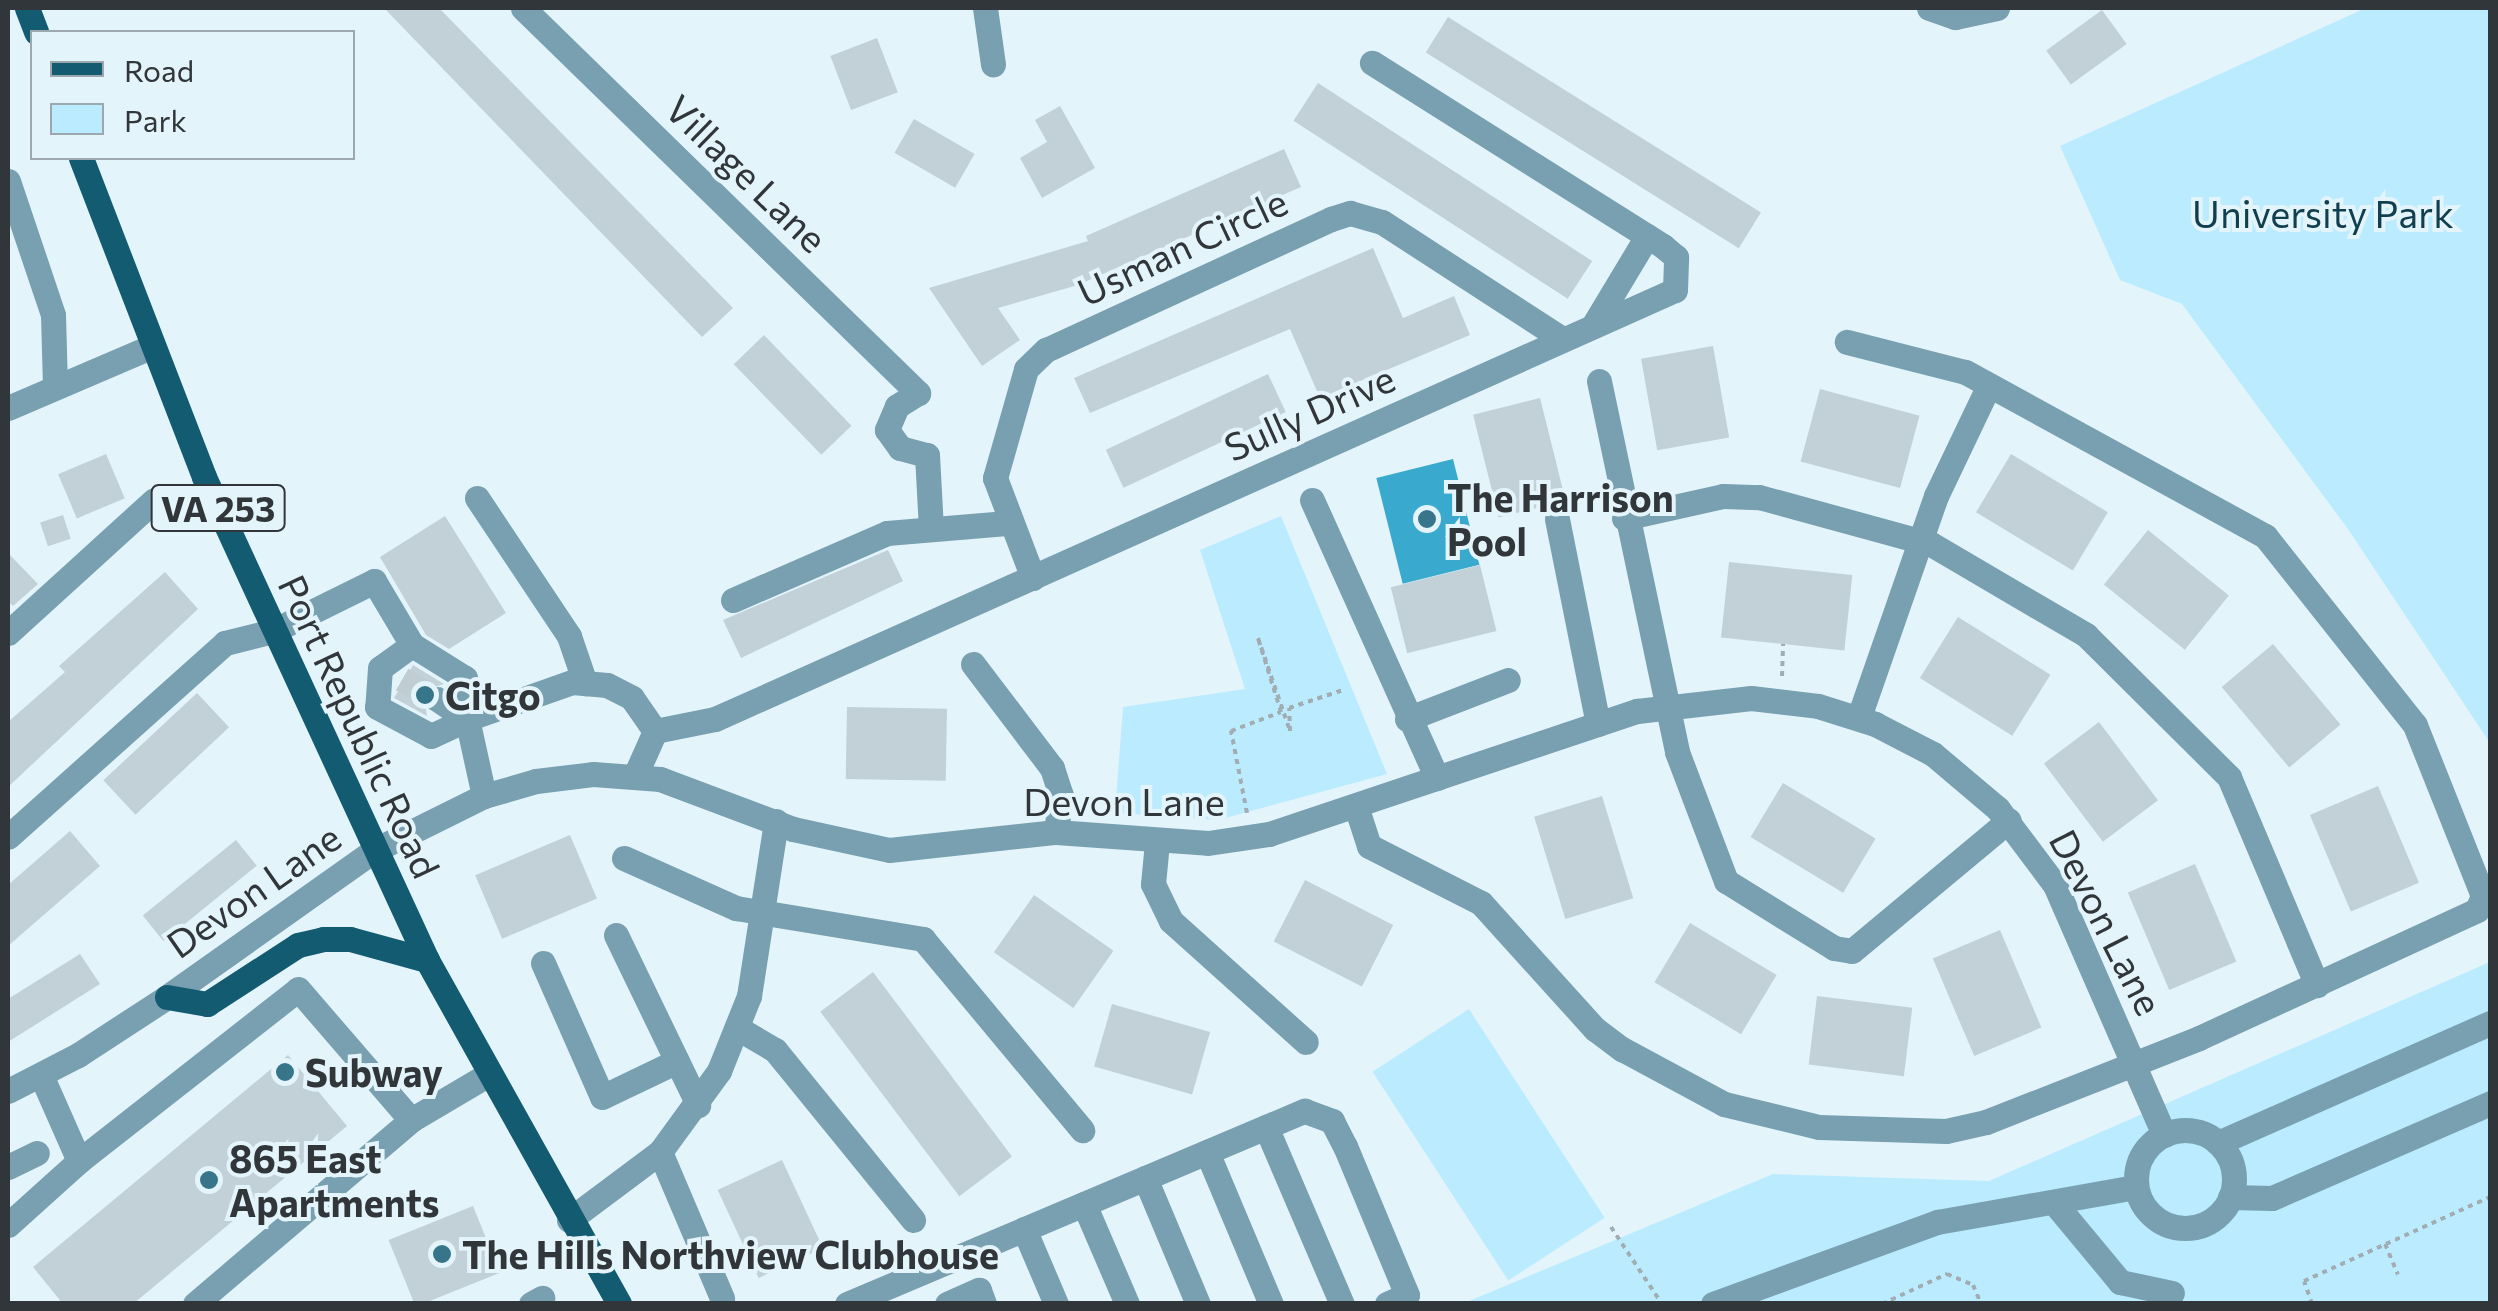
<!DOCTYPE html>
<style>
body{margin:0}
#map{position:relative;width:2498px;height:1311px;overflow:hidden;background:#e4f4fb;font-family:Commissioner,sans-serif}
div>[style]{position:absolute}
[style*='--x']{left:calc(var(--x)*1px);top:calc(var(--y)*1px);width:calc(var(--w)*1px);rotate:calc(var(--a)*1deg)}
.green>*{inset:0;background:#baebfe;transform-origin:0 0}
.water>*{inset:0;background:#3aa9ce;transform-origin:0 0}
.building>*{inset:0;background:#c2d1d8;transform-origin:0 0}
.minor-tunnel>*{height:25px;margin-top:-12.5px;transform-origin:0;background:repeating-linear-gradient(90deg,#c0ced4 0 25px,transparent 0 37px)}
.path>*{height:4px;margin-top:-2px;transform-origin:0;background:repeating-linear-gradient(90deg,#a1adb3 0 5px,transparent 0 10px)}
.minor>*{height:25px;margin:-12.5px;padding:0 12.5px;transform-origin:12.5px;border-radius:12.5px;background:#78a0b0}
.minor>.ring{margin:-12.5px;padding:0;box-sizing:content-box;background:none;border:25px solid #78a0b0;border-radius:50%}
.major>*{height:25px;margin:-12.5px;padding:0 12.5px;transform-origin:12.5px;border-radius:12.5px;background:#135b71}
.dots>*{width:28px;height:28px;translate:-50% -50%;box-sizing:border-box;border:5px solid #e4f4fb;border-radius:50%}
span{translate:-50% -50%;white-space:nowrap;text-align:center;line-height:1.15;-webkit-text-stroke:8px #e4f4fb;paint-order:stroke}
.shield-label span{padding:2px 8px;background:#e4f4fb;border:2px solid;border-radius:8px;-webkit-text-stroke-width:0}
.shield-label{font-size:35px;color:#303639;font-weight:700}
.street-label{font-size:38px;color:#303639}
.park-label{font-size:38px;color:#103f4f}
.poi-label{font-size:38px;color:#303639;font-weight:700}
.left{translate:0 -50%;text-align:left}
.frame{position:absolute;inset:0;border:10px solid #303639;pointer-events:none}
.legend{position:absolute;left:30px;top:30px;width:325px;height:130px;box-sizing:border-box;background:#e4f4fb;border:2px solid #9ca8ad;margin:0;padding:12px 18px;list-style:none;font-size:30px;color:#303639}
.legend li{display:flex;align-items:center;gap:20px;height:50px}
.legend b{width:50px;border:2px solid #9ca8ad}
</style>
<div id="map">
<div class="green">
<div style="clip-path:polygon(2366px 8px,2490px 8px,2490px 743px,2348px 529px,2182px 304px,2120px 280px,2060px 146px)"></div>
<div style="clip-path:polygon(1281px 516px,1387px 774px,1218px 820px,1115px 813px,1123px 707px,1245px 689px,1200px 550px)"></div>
<div style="clip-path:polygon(2490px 962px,2490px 1303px,1462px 1304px,1773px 1174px,1989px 1181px)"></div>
<div style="left:1469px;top:1009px;width:249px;height:115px;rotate:57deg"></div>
</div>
<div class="water">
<div style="left:1453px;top:459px;width:109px;height:79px;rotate:76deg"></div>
</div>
<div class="building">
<div style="clip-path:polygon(384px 8px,439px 8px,733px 308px,702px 337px)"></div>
<div style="left:2102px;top:10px;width:42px;height:69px;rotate:54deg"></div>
<div style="left:1448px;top:17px;width:369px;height:42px;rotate:32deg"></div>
<div style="left:877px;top:38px;width:58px;height:50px;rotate:69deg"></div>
<div style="left:1318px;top:83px;width:327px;height:45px;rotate:33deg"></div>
<div style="clip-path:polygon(1060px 106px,1095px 168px,1042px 198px,1020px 158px,1047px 142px,1035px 120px)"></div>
<div style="left:914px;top:119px;width:70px;height:39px;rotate:30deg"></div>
<div style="clip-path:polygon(1284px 149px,1301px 187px,1078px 285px,998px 308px,1020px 340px,982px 366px,929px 288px,1088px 241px,1086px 236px)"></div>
<div style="clip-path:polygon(1373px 248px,1403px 318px,1454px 296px,1470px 335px,1320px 398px,1290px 329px,1090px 413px,1074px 378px)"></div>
<div style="left:764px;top:335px;width:126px;height:42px;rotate:46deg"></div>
<div style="left:1713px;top:346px;width:93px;height:73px;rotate:80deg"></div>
<div style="left:1268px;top:374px;width:42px;height:179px;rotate:65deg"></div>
<div style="left:1820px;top:389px;width:103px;height:75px;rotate:15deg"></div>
<div style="left:1540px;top:398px;width:106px;height:69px;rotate:76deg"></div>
<div style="left:106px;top:454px;width:48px;height:52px;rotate:67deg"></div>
<div style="left:2011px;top:454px;width:113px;height:68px;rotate:31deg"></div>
<div style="left:63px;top:515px;width:25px;height:24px;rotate:72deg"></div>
<div style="clip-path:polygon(445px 516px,506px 613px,449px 649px,426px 635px,380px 557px)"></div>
<div style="left:2148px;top:530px;width:104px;height:70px;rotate:39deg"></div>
<div style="clip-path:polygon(888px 550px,903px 581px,741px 658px,723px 620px)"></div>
<div style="clip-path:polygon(8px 553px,38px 584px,13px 606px,8px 601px)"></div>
<div style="left:1729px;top:562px;width:124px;height:76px;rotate:6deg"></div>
<div style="left:1480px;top:565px;width:68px;height:92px;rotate:76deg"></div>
<div style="clip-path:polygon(165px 572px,198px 609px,8px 787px,8px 722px,65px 672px,59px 666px)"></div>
<div style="left:1958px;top:617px;width:109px;height:72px;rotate:32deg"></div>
<div style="left:2273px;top:644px;width:105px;height:67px;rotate:50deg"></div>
<div style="clip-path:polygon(413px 665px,444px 684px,423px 691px,427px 716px,394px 698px)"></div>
<div style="left:197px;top:693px;width:47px;height:128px;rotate:47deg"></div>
<div style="left:847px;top:707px;width:100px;height:72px;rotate:1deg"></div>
<div style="left:2099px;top:722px;width:98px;height:69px;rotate:53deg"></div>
<div style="left:1783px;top:783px;width:108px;height:63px;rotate:31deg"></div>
<div style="left:2378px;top:786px;width:105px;height:74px;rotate:67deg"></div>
<div style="left:1602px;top:796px;width:107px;height:71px;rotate:73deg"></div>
<div style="clip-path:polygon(70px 831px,100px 866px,8px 946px,8px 885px)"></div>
<div style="left:570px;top:835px;width:69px;height:103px;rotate:67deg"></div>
<div style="left:236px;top:840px;width:33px;height:120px;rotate:51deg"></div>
<div style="left:2195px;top:864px;width:106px;height:73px;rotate:67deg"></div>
<div style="left:1305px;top:880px;width:99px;height:69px;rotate:27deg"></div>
<div style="left:1034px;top:895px;width:97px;height:70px;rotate:35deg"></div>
<div style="left:1690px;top:923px;width:101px;height:69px;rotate:31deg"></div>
<div style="left:2000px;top:930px;width:106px;height:73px;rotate:67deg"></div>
<div style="clip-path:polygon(80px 954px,100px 984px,8px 1042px,8px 999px)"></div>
<div style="left:873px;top:972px;width:231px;height:66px;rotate:53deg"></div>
<div style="left:1817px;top:996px;width:96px;height:69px;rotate:7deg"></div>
<div style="left:1112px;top:1004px;width:102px;height:65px;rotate:16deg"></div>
<div style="clip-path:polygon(288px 1055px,347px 1126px,133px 1304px,63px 1304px,33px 1267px)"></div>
<div style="left:782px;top:1160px;width:97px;height:71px;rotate:65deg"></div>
<div style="left:473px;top:1206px;width:72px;height:91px;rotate:68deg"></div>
</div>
<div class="minor-tunnel">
<div style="--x:402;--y:679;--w:40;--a:29.7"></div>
</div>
<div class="path">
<div style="--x:1782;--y:676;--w:32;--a:-88"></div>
<div style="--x:1247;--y:813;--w:84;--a:-101"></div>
<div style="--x:1231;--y:731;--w:53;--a:-20.8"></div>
<div style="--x:1281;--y:712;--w:77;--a:-107.3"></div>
<div style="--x:1258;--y:638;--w:98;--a:71"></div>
<div style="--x:1290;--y:731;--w:23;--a:-92"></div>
<div style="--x:1289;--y:708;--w:57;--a:-18.4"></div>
<div style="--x:1611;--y:1227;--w:92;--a:56.5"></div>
<div style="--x:2385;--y:1244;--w:33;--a:67"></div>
<div style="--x:1882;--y:1304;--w:72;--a:-24.8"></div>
<div style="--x:1947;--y:1274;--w:28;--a:23"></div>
<div style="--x:1973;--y:1285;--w:21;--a:67"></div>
<div style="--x:2312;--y:1304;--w:24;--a:-109"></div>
<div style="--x:2304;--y:1281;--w:204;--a:-24.3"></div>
</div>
<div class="minor">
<div style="--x:523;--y:8;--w:552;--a:44.27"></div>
<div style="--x:918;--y:393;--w:25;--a:148"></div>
<div style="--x:897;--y:406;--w:26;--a:113"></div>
<div style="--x:887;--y:430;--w:22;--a:54"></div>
<div style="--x:900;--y:448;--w:28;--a:15"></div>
<div style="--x:927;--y:455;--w:74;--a:86.9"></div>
<div style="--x:985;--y:8;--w:57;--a:81.9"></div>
<div style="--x:1929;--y:8;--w:28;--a:19"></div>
<div style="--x:1955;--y:17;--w:43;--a:-12.1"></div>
<div style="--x:8;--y:181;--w:141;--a:71.4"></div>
<div style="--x:53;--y:315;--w:72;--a:88.4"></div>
<div style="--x:1593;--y:326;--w:105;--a:-59"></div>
<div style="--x:1599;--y:381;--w:379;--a:78.1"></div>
<div style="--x:1677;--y:752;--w:138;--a:69.2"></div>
<div style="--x:1726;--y:881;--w:127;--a:31.8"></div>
<div style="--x:1834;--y:948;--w:18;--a:9"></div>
<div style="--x:1852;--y:951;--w:204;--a:-39.8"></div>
<div style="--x:8;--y:408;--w:155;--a:-23.2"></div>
<div style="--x:477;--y:498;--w:166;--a:56.3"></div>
<div style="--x:569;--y:636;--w:50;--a:71.2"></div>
<div style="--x:1312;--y:500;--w:305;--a:65.8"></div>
<div style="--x:1624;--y:518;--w:101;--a:-12.5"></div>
<div style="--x:1723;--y:496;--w:36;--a:2"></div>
<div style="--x:1759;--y:497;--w:178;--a:15.3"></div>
<div style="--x:1931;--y:544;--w:180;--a:30.4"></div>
<div style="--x:2086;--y:635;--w:202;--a:44.8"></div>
<div style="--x:2229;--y:777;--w:226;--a:67.1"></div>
<div style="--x:1557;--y:519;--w:209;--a:78.7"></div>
<div style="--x:1033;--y:578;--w:107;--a:-110.8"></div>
<div style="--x:995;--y:478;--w:113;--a:-74.1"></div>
<div style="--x:1026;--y:369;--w:28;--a:-44"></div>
<div style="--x:1046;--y:350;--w:314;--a:-24.7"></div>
<div style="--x:1331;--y:219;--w:20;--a:-18"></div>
<div style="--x:1350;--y:213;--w:33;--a:16"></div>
<div style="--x:1382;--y:222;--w:215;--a:33"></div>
<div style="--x:733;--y:600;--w:168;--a:-23.5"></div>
<div style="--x:887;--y:533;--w:120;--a:-4.8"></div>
<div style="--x:8;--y:633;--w:197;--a:-42.3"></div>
<div style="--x:973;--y:664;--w:131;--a:52.8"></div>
<div style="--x:1052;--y:768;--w:28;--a:72"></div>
<div style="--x:1061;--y:795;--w:37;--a:98"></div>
<div style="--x:437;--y:699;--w:36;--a:34"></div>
<div style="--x:1859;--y:717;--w:234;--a:-70.8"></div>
<div style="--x:1936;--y:496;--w:121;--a:-64.5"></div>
<div style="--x:1407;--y:719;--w:108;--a:-21.1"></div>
<div style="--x:635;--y:776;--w:49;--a:-66"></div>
<div style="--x:655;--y:731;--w:61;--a:-11.3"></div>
<div style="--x:715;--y:719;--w:1051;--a:-24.08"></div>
<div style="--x:1675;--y:290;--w:33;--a:-88"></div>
<div style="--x:1676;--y:257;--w:17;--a:-140"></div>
<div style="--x:1663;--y:246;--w:344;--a:-147.8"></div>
<div style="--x:484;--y:796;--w:79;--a:-102.4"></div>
<div style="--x:467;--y:719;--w:41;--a:-92.8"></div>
<div style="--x:465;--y:678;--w:62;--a:-148.1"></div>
<div style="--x:412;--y:645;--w:39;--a:144"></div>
<div style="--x:380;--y:668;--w:39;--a:94"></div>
<div style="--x:377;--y:707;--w:61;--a:28.2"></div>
<div style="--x:431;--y:736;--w:40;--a:-25"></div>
<div style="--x:467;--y:719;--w:111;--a:-19.4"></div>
<div style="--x:572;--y:682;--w:35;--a:5"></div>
<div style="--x:607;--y:685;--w:28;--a:27"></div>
<div style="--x:632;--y:698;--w:40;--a:55.1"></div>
<div style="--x:1356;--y:806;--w:42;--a:72"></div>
<div style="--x:1369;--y:846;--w:126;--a:27"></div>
<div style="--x:1481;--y:903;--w:170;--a:47.9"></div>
<div style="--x:1595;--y:1029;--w:34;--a:37"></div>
<div style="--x:1622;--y:1049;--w:116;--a:28.3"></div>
<div style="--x:1724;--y:1104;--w:98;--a:13.6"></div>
<div style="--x:1819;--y:1127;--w:127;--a:1.8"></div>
<div style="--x:1946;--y:1131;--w:41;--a:-12.7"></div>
<div style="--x:1986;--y:1122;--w:229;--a:-21.5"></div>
<div style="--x:2199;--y:1038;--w:306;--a:-24.7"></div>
<div style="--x:2477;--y:910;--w:15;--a:-67"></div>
<div style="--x:2483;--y:896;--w:184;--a:-111.7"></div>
<div style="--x:2415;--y:725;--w:241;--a:-128.4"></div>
<div style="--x:2265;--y:536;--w:342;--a:-151.3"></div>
<div style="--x:1965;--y:372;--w:122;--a:-165.7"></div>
<div style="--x:8;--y:837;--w:291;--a:-41.8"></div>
<div style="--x:225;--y:643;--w:49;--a:-14"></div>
<div style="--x:273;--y:631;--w:113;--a:-26.3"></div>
<div style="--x:374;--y:581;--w:74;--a:59.3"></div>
<div style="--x:1157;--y:842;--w:42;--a:95.4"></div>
<div style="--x:1153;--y:884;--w:41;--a:64.1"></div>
<div style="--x:1171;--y:921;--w:181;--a:41.9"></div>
<div style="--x:624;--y:858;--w:123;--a:24.1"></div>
<div style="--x:736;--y:908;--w:190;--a:9.4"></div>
<div style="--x:923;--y:939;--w:249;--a:50.2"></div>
<div style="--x:616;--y:935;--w:189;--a:64.2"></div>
<div style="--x:543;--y:963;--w:146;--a:66.2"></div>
<div style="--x:602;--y:1097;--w:83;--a:-25.6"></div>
<div style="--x:739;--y:1029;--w:42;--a:30.3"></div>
<div style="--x:775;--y:1050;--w:219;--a:50.9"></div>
<div style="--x:8;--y:1091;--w:79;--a:-27.2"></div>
<div style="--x:78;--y:1055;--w:106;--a:-33.1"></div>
<div style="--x:167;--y:997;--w:255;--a:-35.3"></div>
<div style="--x:375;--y:850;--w:122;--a:-26.4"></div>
<div style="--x:484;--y:796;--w:54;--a:-16.1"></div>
<div style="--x:536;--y:781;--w:57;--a:-7"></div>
<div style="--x:593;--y:774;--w:67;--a:4.3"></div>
<div style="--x:660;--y:779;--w:142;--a:20.6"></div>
<div style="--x:793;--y:829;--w:98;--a:12.3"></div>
<div style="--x:889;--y:850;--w:168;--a:-6.2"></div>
<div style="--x:1056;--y:832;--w:152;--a:4.1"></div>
<div style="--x:1208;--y:843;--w:62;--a:-8.4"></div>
<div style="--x:1269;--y:834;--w:388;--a:-18.5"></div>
<div style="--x:1637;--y:711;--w:115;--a:-6.5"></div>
<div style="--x:1751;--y:698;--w:67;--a:6.8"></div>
<div style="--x:1818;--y:706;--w:60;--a:17.5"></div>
<div style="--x:1875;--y:724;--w:65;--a:27.3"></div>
<div style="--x:1933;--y:754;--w:85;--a:40.2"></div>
<div style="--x:1998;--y:809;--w:95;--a:53.1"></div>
<div style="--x:2055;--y:885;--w:273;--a:66.4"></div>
<div style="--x:1266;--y:1127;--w:193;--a:66.8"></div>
<div class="ring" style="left:2136px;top:1130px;width:73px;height:73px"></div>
<div style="--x:2218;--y:1143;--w:297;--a:-23.8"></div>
<div style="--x:660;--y:1152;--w:159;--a:67"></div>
<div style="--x:1207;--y:1152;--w:165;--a:67.2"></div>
<div style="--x:79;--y:1161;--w:278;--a:-38.1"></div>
<div style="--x:298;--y:989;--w:173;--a:49.2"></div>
<div style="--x:411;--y:1120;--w:88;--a:-30.6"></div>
<div style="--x:8;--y:1167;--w:32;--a:-26"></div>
<div style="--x:1145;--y:1178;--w:137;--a:67.2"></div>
<div style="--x:2230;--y:1197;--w:42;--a:1.4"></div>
<div style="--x:2272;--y:1198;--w:238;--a:-23.5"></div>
<div style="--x:1084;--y:1204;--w:109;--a:66.7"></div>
<div style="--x:2057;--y:1206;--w:99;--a:50.3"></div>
<div style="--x:2120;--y:1282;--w:53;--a:11.9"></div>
<div style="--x:569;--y:1220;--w:114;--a:-36.8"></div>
<div style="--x:660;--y:1152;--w:100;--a:-53.9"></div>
<div style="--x:719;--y:1071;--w:81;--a:-68.2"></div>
<div style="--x:749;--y:996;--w:177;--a:-81.2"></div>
<div style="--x:8;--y:1225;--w:96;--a:-42"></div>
<div style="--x:79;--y:1161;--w:94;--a:-113.8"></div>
<div style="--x:1024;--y:1229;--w:82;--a:66.9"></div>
<div style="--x:195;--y:1304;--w:284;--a:-40.4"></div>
<div style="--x:531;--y:1304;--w:13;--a:-29"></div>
<div style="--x:847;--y:1304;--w:497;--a:-22.9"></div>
<div style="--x:1305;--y:1111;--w:29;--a:20"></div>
<div style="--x:1332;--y:1121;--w:28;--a:63"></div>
<div style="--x:1345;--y:1146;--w:161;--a:67.4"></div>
<div style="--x:1407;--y:1295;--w:22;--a:156"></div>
<div style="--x:947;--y:1304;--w:35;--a:-24"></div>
<div style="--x:979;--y:1290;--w:15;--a:70"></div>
<div style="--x:1713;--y:1304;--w:239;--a:-20.1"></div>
<div style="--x:1937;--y:1222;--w:202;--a:-10"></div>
</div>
<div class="major">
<div style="--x:27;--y:8;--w:26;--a:69"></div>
<div style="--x:81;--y:158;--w:342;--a:68.9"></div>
<div style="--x:204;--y:477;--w:532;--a:65.22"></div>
<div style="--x:427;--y:960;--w:394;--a:60.8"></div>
<div style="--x:167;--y:997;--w:41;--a:9.9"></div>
<div style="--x:207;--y:1004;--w:108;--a:-33"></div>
<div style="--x:298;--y:945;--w:26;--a:-13"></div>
<div style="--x:323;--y:939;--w:27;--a:0"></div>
<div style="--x:350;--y:939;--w:80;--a:15.3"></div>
</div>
<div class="dots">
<div style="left:1427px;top:519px;background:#37758b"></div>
<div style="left:425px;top:695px;background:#37758b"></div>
<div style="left:285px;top:1072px;background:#37758b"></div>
<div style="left:209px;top:1180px;background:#37758b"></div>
<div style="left:442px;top:1254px;background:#37758b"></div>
</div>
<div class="shield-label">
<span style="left:218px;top:508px">VA 253</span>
</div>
<div class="street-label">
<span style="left:747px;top:173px;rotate:44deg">Village Lane</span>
<span style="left:1182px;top:246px;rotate:-25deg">Usman Circle</span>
<span style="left:1309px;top:412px;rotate:-24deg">Sully Drive</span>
<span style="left:360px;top:726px;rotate:65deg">Port Republic Road</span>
<span style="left:1124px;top:801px">Devon Lane</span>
<span style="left:253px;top:890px;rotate:-35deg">Devon Lane</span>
<span style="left:2107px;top:922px;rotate:63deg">Devon Lane</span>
</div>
<div class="park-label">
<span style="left:2323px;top:213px">University Park</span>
</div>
<div class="poi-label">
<span class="left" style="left:1447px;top:519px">The Harrison<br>Pool</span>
<span class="left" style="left:445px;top:695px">Citgo</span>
<span class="left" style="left:305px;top:1072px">Subway</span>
<span class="left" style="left:229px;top:1180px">865 East<br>Apartments</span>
<span class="left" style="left:462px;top:1254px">The Hills Northview Clubhouse</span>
</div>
<div class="frame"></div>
<ul class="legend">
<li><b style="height:12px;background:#135b71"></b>Road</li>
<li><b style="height:28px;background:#baebfe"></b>Park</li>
</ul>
</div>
